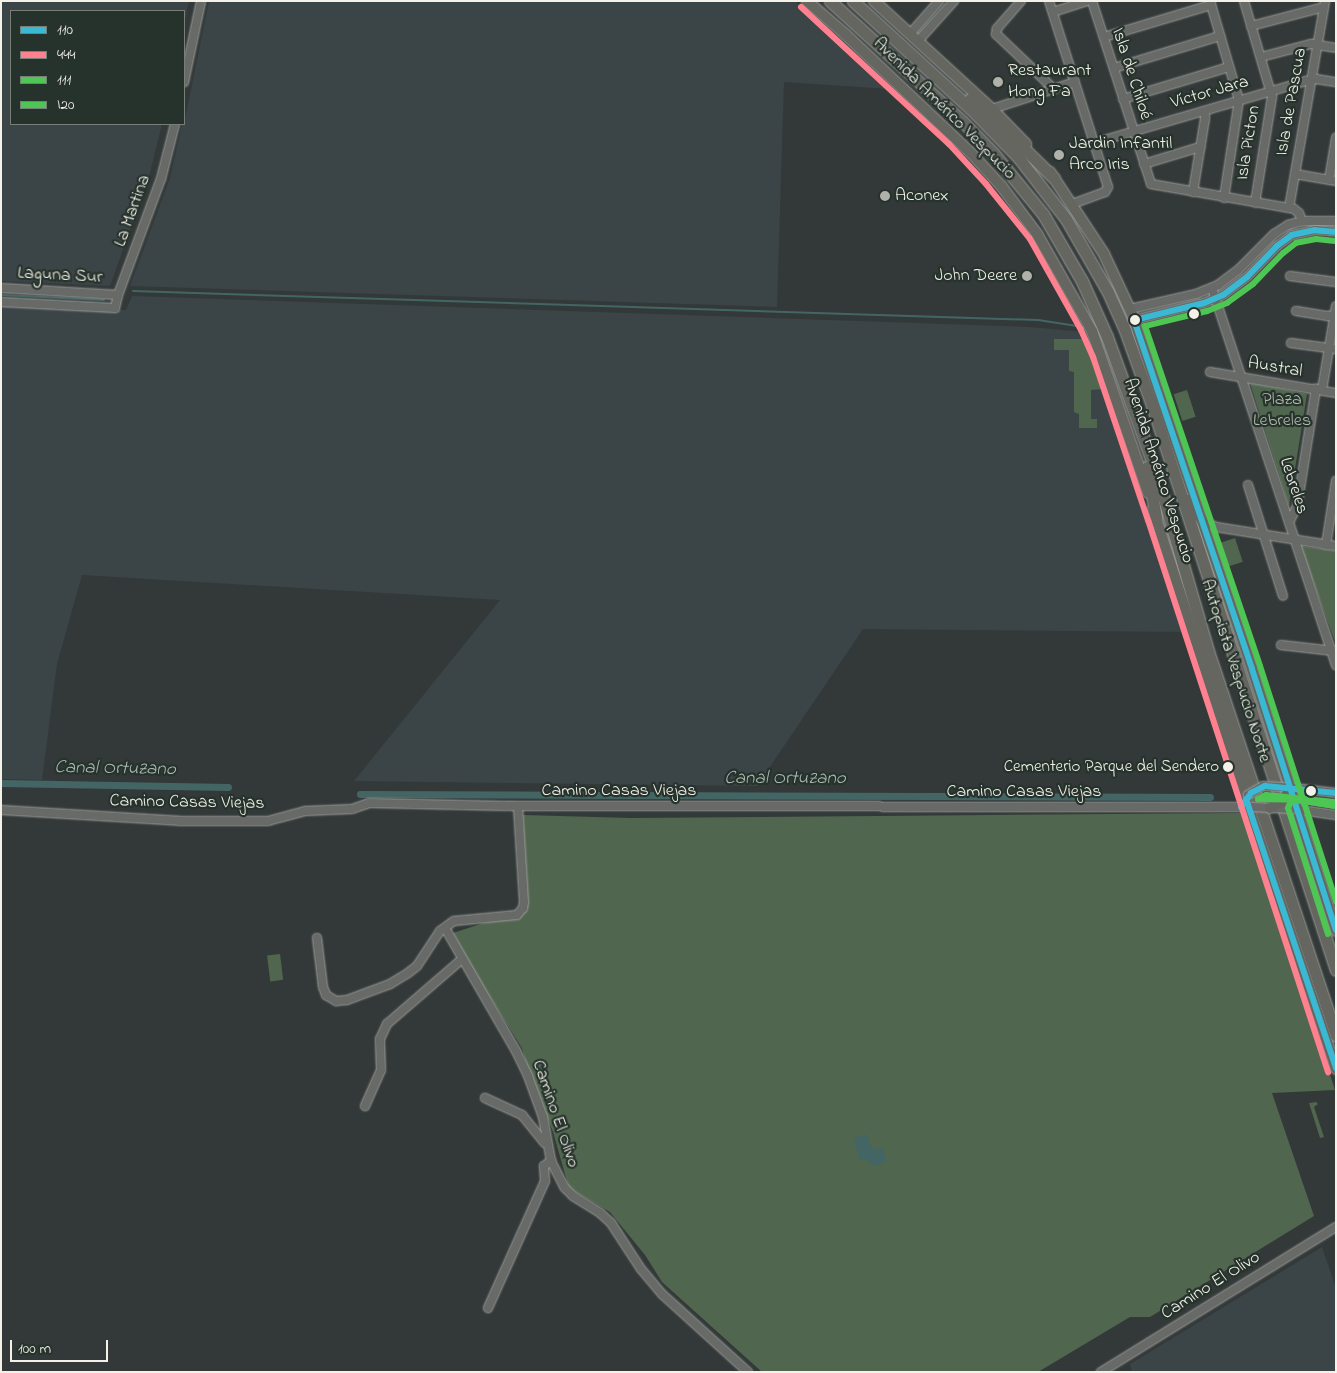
<!DOCTYPE html>
<meta charset="utf-8">
<style>
body{margin:0}
#map{position:relative;width:1337px;height:1373px;overflow:hidden;background:#333938;font-family:"Indie Flower",sans-serif}
div>[style]{position:absolute}
[style*='--x']{left:calc(var(--x)*1px);top:calc(var(--y)*1px);width:calc(var(--w)*1px);rotate:calc(var(--a)*1deg)}
.built>*{inset:0;background:#3b4447}
.green>*{inset:0;background:#51664e;transform-origin:0 0}
.water>*{inset:0;background:#436665}
.stream>*{height:2px;margin:-1px;padding:0 1px;transform-origin:1px;border-radius:1px;background:#436665}
.canal>*{height:7px;margin:-3.5px;padding:0 3.5px;transform-origin:3.5px;border-radius:3.5px;background:#436665}
.roads{filter:drop-shadow(0 0 1px #9b9d9b) drop-shadow(0 0 1px #9b9d9b)}
.minor>*{height:8px;margin:-4px;padding:0 4px;transform-origin:4px;border-radius:4px;background:#676a66}
.major>*{height:10px;margin:-5px;padding:0 5px;transform-origin:5px;border-radius:5px;background:#656660}
.highway>*{height:11px;margin:-5.5px;padding:0 5.5px;transform-origin:5.5px;border-radius:5.5px;background:#656660}
.bridges{filter:drop-shadow(0 0 1px #9b9d9b) drop-shadow(0 0 1px #9b9d9b)}
.minor-bridge>*{height:8px;margin:-4px;padding:0 4px;transform-origin:4px;border-radius:4px;background:#676a66}
.major-bridge>*{height:10px;margin:-5px;padding:0 5px;transform-origin:5px;border-radius:5px;background:#656660}
.bus-1>*{height:6px;margin:-3px;padding:0 3px;transform-origin:3px;border-radius:3px;background:#3ab9d5}
.bus-2>*{height:6px;margin:-3px;padding:0 3px;transform-origin:3px;border-radius:3px;background:#ff808e}
.bus-3>*{height:6px;margin:-3px;padding:0 3px;transform-origin:3px;border-radius:3px;background:#4dc653}
.bus-4>*{height:6px;margin:-3px;padding:0 3px;transform-origin:3px;border-radius:3px;background:#4dc653}
.dots>*{width:14px;height:14px;translate:-50% -50%;box-sizing:border-box;border:2px solid #26332d;border-radius:50%}
span{translate:-50% -50%;white-space:nowrap;text-align:center;line-height:1.15;-webkit-text-stroke:4.5px #26332d;paint-order:stroke}
.bus-label{font-size:17px;color:#f4f1e8}
.right{translate:-100% -50%;text-align:right}
.poi-label{font-size:18px;color:#f4f1e8}
.left{translate:0 -50%;text-align:left}
.street-label{font-size:18px;color:#f4f1e8}
.park-label{font-size:18px;color:#b5bcac}
.water-label{font-size:19px;color:#aebbb5;font-style:italic}
.frame{position:absolute;inset:0;border:2px solid #f4f1e8;pointer-events:none}
.legend{position:absolute;left:10px;top:10px;width:175px;height:115px;box-sizing:border-box;background:#26332d;border:1px solid #787f78;margin:0;padding:6px 9px;list-style:none;font-size:15px;color:#f4f1e8}
.legend li{display:flex;align-items:center;gap:10px;height:25px}
.legend b{width:25px;border:1px solid #787f78}
.scale{position:absolute;left:10px;top:1340px;width:98px;height:22px;box-sizing:border-box;border:2px solid #f4f1e8;border-top:0;padding-left:6px;font-size:15px;line-height:18px;white-space:nowrap;color:#f4f1e8;-webkit-text-stroke:4px #26332d;paint-order:stroke}
</style>
<div id="map">
<div class="built">
<div style="clip-path:polygon(1px 1px,189px 1px,184px 25px,184px 11px,11px 11px,11px 124px,162px 124px,149px 177px,110px 286px,1px 281px)"></div>
<div style="clip-path:polygon(209px 1px,795px 1px,889px 89px,784px 82px,777px 307px,130px 286px,170px 178px,182px 124px,184px 124px)"></div>
<div style="clip-path:polygon(132px 296px,1029px 327px,1085px 332px,1136px 473px,1187px 632px,863px 629px,757px 786px,354px 781px,500px 600px,82px 575px,57px 664px,42px 780px,1px 779px,1px 306px,126px 310px)"></div>
<div style="clip-path:polygon(1322px 1247px,1336px 1288px,1336px 1372px,1132px 1372px,1130px 1364px)"></div>
</div>
<div class="green">
<div style="clip-path:polygon(1054px 339px,1084px 339px,1103px 389px,1091px 390px,1091px 419px,1097px 419px,1097px 428px,1079px 428px,1079px 414px,1074px 412px,1074px 372px,1069px 371px,1069px 350px,1054px 350px)"></div>
<div style="clip-path:polygon(1250px 383px,1307px 394px,1289px 506px)"></div>
<div style="left:1187px;top:390px;width:28px;height:14px;rotate:72deg"></div>
<div style="left:1235px;top:538px;width:25px;height:15px;rotate:72deg"></div>
<div style="clip-path:polygon(1300px 546px,1336px 551px,1336px 644px)"></div>
<div style="clip-path:polygon(1245px 813px,1335px 1090px,1272px 1093px,1314px 1216px,1150px 1317px,1130px 1317px,1038px 1372px,762px 1372px,662px 1282px,645px 1255px,610px 1212px,569px 1188px,553px 1132px,527px 1066px,522px 1048px,479px 980px,453px 933px,487px 922px,515px 917px,527px 908px,523px 815px,631px 818px)"></div>
<div style="left:280px;top:954px;width:26px;height:13px;rotate:83deg"></div>
<div style="clip-path:polygon(1316px 1102px,1318px 1104px,1314px 1107px,1324px 1137px,1320px 1138px,1309px 1103px)"></div>
</div>
<div class="water">
<div style="clip-path:polygon(866px 1134px,873px 1150px,882px 1147px,887px 1162px,873px 1166px,865px 1159px,860px 1160px,853px 1139px)"></div>
</div>
<div class="stream">
<div style="--x:133;--y:291;--w:905;--a:1.84"></div>
<div style="--x:1038;--y:320;--w:46;--a:8.8"></div>
<div style="--x:1;--y:295;--w:103;--a:2.8"></div>
</div>
<div class="canal">
<div style="--x:1;--y:783;--w:227;--a:1"></div>
<div style="--x:360;--y:794;--w:850;--a:0.2"></div>
<div style="--x:1327;--y:803;--w:9;--a:13"></div>
</div>
<div class="roads">
<div class="minor">
<div style="--x:1021;--y:1;--w:37;--a:131"></div>
<div style="--x:997;--y:29;--w:5;--a:101"></div>
<div style="--x:996;--y:34;--w:80;--a:43.5"></div>
<div style="--x:1049;--y:1;--w:195;--a:72.4"></div>
<div style="--x:1108;--y:187;--w:6;--a:121"></div>
<div style="--x:1105;--y:192;--w:35;--a:160"></div>
<div style="--x:1092;--y:1;--w:192;--a:72.1"></div>
<div style="--x:1151;--y:184;--w:145;--a:9.9"></div>
<div style="--x:1294;--y:209;--w:6;--a:39"></div>
<div style="--x:1299;--y:213;--w:9;--a:69"></div>
<div style="--x:1210;--y:1;--w:103;--a:73.7"></div>
<div style="--x:1239;--y:100;--w:99;--a:98.7"></div>
<div style="--x:1244;--y:1;--w:100;--a:73.7"></div>
<div style="--x:1272;--y:97;--w:107;--a:99.1"></div>
<div style="--x:1053;--y:12;--w:36;--a:-18"></div>
<div style="--x:1251;--y:26;--w:75;--a:-14.6"></div>
<div style="--x:910;--y:34;--w:44;--a:-48.7"></div>
<div style="--x:1104;--y:37;--w:112;--a:-16.7"></div>
<div style="--x:918;--y:41;--w:54;--a:-48"></div>
<div style="--x:1261;--y:57;--w:52;--a:-14.6"></div>
<div style="--x:1311;--y:44;--w:25;--a:9"></div>
<div style="--x:1114;--y:68;--w:111;--a:-16.8"></div>
<div style="--x:184;--y:82;--w:83;--a:-78.1"></div>
<div style="--x:1123;--y:99;--w:111;--a:-16.8"></div>
<div style="--x:992;--y:109;--w:87;--a:-18"></div>
<div style="--x:1094;--y:143;--w:221;--a:-16.3"></div>
<div style="--x:1306;--y:81;--w:10;--a:-11"></div>
<div style="--x:1316;--y:79;--w:20;--a:9"></div>
<div style="--x:1144;--y:164;--w:59;--a:-16.9"></div>
<div style="--x:1295;--y:174;--w:42;--a:9.7"></div>
<div style="--x:1329;--y:180;--w:43;--a:-80.5"></div>
<div style="--x:1193;--y:192;--w:74;--a:-80.7"></div>
<div style="--x:1205;--y:119;--w:8;--a:-90"></div>
<div style="--x:1289;--y:208;--w:210;--a:-80.1"></div>
<div style="--x:1290;--y:276;--w:46;--a:7.4"></div>
<div style="--x:1;--y:288;--w:117;--a:3.4"></div>
<div style="--x:1212;--y:288;--w:397;--a:71.8"></div>
<div style="--x:1;--y:302;--w:114;--a:3"></div>
<div style="--x:115;--y:308;--w:13;--a:-77"></div>
<div style="--x:118;--y:295;--w:124;--a:-69.7"></div>
<div style="--x:161;--y:179;--w:57;--a:-75.7"></div>
<div style="--x:1130;--y:309;--w:68;--a:-12.8"></div>
<div style="--x:1196;--y:294;--w:24;--a:-22"></div>
<div style="--x:1218;--y:285;--w:25;--a:-37"></div>
<div style="--x:1238;--y:270;--w:51;--a:-45"></div>
<div style="--x:1274;--y:234;--w:17;--a:-33"></div>
<div style="--x:1288;--y:225;--w:15;--a:-16"></div>
<div style="--x:1302;--y:221;--w:34;--a:0"></div>
<div style="--x:1296;--y:311;--w:31;--a:9"></div>
<div style="--x:1327;--y:316;--w:9;--a:-6"></div>
<div style="--x:1134;--y:320;--w:72;--a:-13.7"></div>
<div style="--x:1204;--y:303;--w:21;--a:-23"></div>
<div style="--x:1223;--y:295;--w:30;--a:-37"></div>
<div style="--x:1247;--y:277;--w:43;--a:-45.9"></div>
<div style="--x:1277;--y:246;--w:19;--a:-36"></div>
<div style="--x:1292;--y:235;--w:24;--a:-12"></div>
<div style="--x:1315;--y:230;--w:21;--a:5"></div>
<div style="--x:1291;--y:343;--w:45;--a:7.6"></div>
<div style="--x:1210;--y:372;--w:128;--a:9.5"></div>
<div style="--x:1322;--y:390;--w:85;--a:-80.5"></div>
<div style="--x:1248;--y:485;--w:116;--a:72.5"></div>
<div style="--x:1202;--y:520;--w:16;--a:27"></div>
<div style="--x:1216;--y:527;--w:121;--a:9"></div>
<div style="--x:1289;--y:522;--w:17;--a:-62"></div>
<div style="--x:1297;--y:507;--w:120;--a:-80.9"></div>
<div style="--x:1326;--y:545;--w:65;--a:-81.1"></div>
<div style="--x:1281;--y:645;--w:53;--a:6.5"></div>
<div style="--x:1286;--y:787;--w:50;--a:6.8"></div>
<div style="--x:1294;--y:809;--w:42;--a:8.1"></div>
<div style="--x:1;--y:810;--w:178;--a:3.5"></div>
<div style="--x:179;--y:821;--w:89;--a:0"></div>
<div style="--x:268;--y:821;--w:39;--a:-15"></div>
<div style="--x:306;--y:811;--w:46;--a:-2.5"></div>
<div style="--x:352;--y:809;--w:18;--a:-19"></div>
<div style="--x:369;--y:803;--w:149;--a:1.2"></div>
<div style="--x:518;--y:806;--w:735;--a:0.08"></div>
<div style="--x:445;--y:928;--w:142;--a:60"></div>
<div style="--x:516;--y:1051;--w:28;--a:64"></div>
<div style="--x:528;--y:1076;--w:44;--a:69.9"></div>
<div style="--x:543;--y:1117;--w:45;--a:79.7"></div>
<div style="--x:551;--y:1161;--w:30;--a:63"></div>
<div style="--x:565;--y:1188;--w:11;--a:45"></div>
<div style="--x:573;--y:1196;--w:32;--a:32"></div>
<div style="--x:600;--y:1213;--w:15;--a:42"></div>
<div style="--x:611;--y:1223;--w:55;--a:56.9"></div>
<div style="--x:641;--y:1269;--w:33;--a:50"></div>
<div style="--x:662;--y:1294;--w:116;--a:42.2"></div>
<div style="--x:317;--y:938;--w:49;--a:83"></div>
<div style="--x:323;--y:987;--w:9;--a:69"></div>
<div style="--x:326;--y:995;--w:12;--a:31"></div>
<div style="--x:336;--y:1001;--w:11;--a:-5"></div>
<div style="--x:347;--y:1000;--w:46;--a:-20.4"></div>
<div style="--x:390;--y:984;--w:21;--a:-31"></div>
<div style="--x:408;--y:973;--w:11;--a:-38"></div>
<div style="--x:417;--y:966;--w:42;--a:-56.7"></div>
<div style="--x:440;--y:931;--w:17;--a:-36"></div>
<div style="--x:454;--y:921;--w:63;--a:-5.4"></div>
<div style="--x:517;--y:915;--w:9;--a:-49"></div>
<div style="--x:523;--y:908;--w:6;--a:-81"></div>
<div style="--x:524;--y:902;--w:96;--a:-93.6"></div>
<div style="--x:485;--y:1098;--w:41;--a:24.7"></div>
<div style="--x:522;--y:1115;--w:36;--a:51"></div>
<div style="--x:365;--y:1106;--w:39;--a:-66"></div>
<div style="--x:381;--y:1070;--w:31;--a:-92"></div>
<div style="--x:380;--y:1039;--w:17;--a:-65"></div>
<div style="--x:387;--y:1024;--w:99;--a:-40.9"></div>
<div style="--x:488;--y:1308;--w:139;--a:-65.8"></div>
<div style="--x:545;--y:1181;--w:15;--a:-94"></div>
<div style="--x:544;--y:1166;--w:9;--a:-36"></div>
<div style="--x:1101;--y:1372;--w:276;--a:-31.7"></div>
</div>
<div class="major">
<div style="--x:807;--y:1;--w:50;--a:41"></div>
<div style="--x:845;--y:34;--w:173;--a:43.4"></div>
<div style="--x:971;--y:153;--w:46;--a:47.6"></div>
<div style="--x:1002;--y:187;--w:59;--a:53.3"></div>
<div style="--x:1037;--y:234;--w:112;--a:60.4"></div>
<div style="--x:1092;--y:331;--w:171;--a:70.9"></div>
<div style="--x:874;--y:1;--w:160;--a:42.5"></div>
<div style="--x:992;--y:109;--w:49;--a:45.8"></div>
<div style="--x:1050;--y:172;--w:98;--a:56.6"></div>
<div style="--x:1104;--y:254;--w:66;--a:65"></div>
<div style="--x:1132;--y:314;--w:375;--a:71.3"></div>
<div style="--x:1252;--y:669;--w:275;--a:72.2"></div>
<div style="--x:1153;--y:509;--w:313;--a:72.1"></div>
<div style="--x:1249;--y:807;--w:276;--a:71.6"></div>
</div>
<div class="highway">
<div style="--x:830;--y:1;--w:181;--a:42.3"></div>
<div style="--x:964;--y:123;--w:43;--a:45.9"></div>
<div style="--x:994;--y:154;--w:77;--a:50.8"></div>
<div style="--x:1043;--y:214;--w:78;--a:59.8"></div>
<div style="--x:1082;--y:281;--w:61;--a:65.9"></div>
<div style="--x:1107;--y:337;--w:144;--a:70.1"></div>
<div style="--x:1156;--y:472;--w:186;--a:73.8"></div>
<div style="--x:1208;--y:651;--w:405;--a:71.6"></div>
<div style="--x:853;--y:1;--w:160;--a:42.5"></div>
<div style="--x:971;--y:109;--w:67;--a:45.6"></div>
<div style="--x:1018;--y:157;--w:78;--a:52.3"></div>
<div style="--x:1066;--y:219;--w:84;--a:60.1"></div>
<div style="--x:1108;--y:292;--w:42;--a:65.9"></div>
<div style="--x:1125;--y:330;--w:80;--a:70.2"></div>
<div style="--x:1152;--y:405;--w:594;--a:71.96"></div>
<div style="--x:970;--y:99;--w:38;--a:41"></div>
<div style="--x:999;--y:124;--w:77;--a:44.5"></div>
<div style="--x:1147;--y:467;--w:51;--a:79.8"></div>
<div style="--x:1187;--y:500;--w:25;--a:53"></div>
</div>
</div>
<div class="bridges">
<div class="minor-bridge">
<div style="--x:1248;--y:795;--w:17;--a:-31"></div>
<div style="--x:1263;--y:786;--w:22;--a:3"></div>
<div style="--x:1253;--y:807;--w:39;--a:3"></div>
</div>
<div class="major-bridge">
<div style="--x:1270;--y:808;--w:14;--a:-30"></div>
<div style="--x:1282;--y:801;--w:9;--a:-54"></div>
</div>
</div>
<div class="bus-1">
<div style="--x:1336;--y:232;--w:21;--a:-175"></div>
<div style="--x:1315;--y:230;--w:24;--a:168"></div>
<div style="--x:1292;--y:235;--w:19;--a:144"></div>
<div style="--x:1277;--y:246;--w:43;--a:134.1"></div>
<div style="--x:1247;--y:277;--w:30;--a:143"></div>
<div style="--x:1223;--y:295;--w:21;--a:157"></div>
<div style="--x:1204;--y:303;--w:72;--a:166.3"></div>
<div style="--x:1134;--y:320;--w:368;--a:71.3"></div>
<div style="--x:1252;--y:669;--w:274;--a:72.2"></div>
<div style="--x:1246;--y:799;--w:284;--a:71.5"></div>
<div style="--x:1241;--y:807;--w:17;--a:-54"></div>
<div style="--x:1251;--y:793;--w:16;--a:-27"></div>
<div style="--x:1265;--y:786;--w:71;--a:5.6"></div>
</div>
<div class="bus-2">
<div style="--x:801;--y:7;--w:202;--a:42.8"></div>
<div style="--x:949;--y:144;--w:54;--a:47.2"></div>
<div style="--x:986;--y:184;--w:70;--a:51.3"></div>
<div style="--x:1030;--y:239;--w:104;--a:60.7"></div>
<div style="--x:1081;--y:330;--w:30;--a:66"></div>
<div style="--x:1093;--y:357;--w:172;--a:71.4"></div>
<div style="--x:1148;--y:520;--w:581;--a:71.94"></div>
</div>
<div class="bus-3">
<div style="--x:1335;--y:241;--w:19;--a:-174"></div>
<div style="--x:1316;--y:239;--w:20;--a:169"></div>
<div style="--x:1296;--y:243;--w:16;--a:142"></div>
<div style="--x:1283;--y:253;--w:43;--a:134.1"></div>
<div style="--x:1253;--y:284;--w:32;--a:144"></div>
<div style="--x:1227;--y:303;--w:22;--a:158"></div>
<div style="--x:1207;--y:311;--w:64;--a:166.4"></div>
<div style="--x:1145;--y:326;--w:359;--a:71.3"></div>
<div style="--x:1260;--y:666;--w:248;--a:72.1"></div>
<div style="--x:1334;--y:802;--w:68;--a:-174.1"></div>
<div style="--x:1266;--y:795;--w:9;--a:153"></div>
<div style="--x:1258;--y:799;--w:39;--a:1"></div>
<div style="--x:1297;--y:800;--w:39;--a:9"></div>
</div>
<div class="bus-4">
<div style="--x:1328;--y:934;--w:132;--a:-107.6"></div>
<div style="--x:1288;--y:808;--w:7;--a:-63"></div>
<div style="--x:1291;--y:802;--w:6;--a:-18"></div>
<div style="--x:1297;--y:800;--w:39;--a:9"></div>
</div>
<div class="dots">
<div style="left:998px;top:82px;background:#b0b1aa"></div>
<div style="left:1059px;top:155px;background:#b0b1aa"></div>
<div style="left:885px;top:196px;background:#b0b1aa"></div>
<div style="left:1027px;top:276px;background:#b0b1aa"></div>
<div style="left:1194px;top:314px;background:#f4f1e8"></div>
<div style="left:1135px;top:320px;background:#f4f1e8"></div>
<div style="left:1228px;top:767px;background:#f4f1e8"></div>
<div style="left:1311px;top:791px;background:#f4f1e8"></div>
</div>
<div class="bus-label">
<span class="right" style="left:1219px;top:767px">Cementerio Parque del Sendero</span>
</div>
<div class="poi-label">
<span class="left" style="left:1008px;top:82px">Restaurant<br>Hong Fa</span>
<span class="left" style="left:1069px;top:155px">Jardin Infantil<br>Arco Iris</span>
<span class="left" style="left:895px;top:196px">Aconex</span>
<span class="right" style="left:1017px;top:276px">John Deere</span>
</div>
<div class="street-label">
<span style="left:1131px;top:74px;rotate:72deg">Isla de Chiloé</span>
<span style="left:1210px;top:93px;rotate:-16deg">Víctor Jara</span>
<span style="left:1292px;top:102px;rotate:-80deg">Isla de Pascua</span>
<span style="left:944px;top:109px;rotate:45deg">Avenida Américo Vespucio</span>
<span style="left:1249px;top:143px;rotate:-81deg">Isla Picton</span>
<span style="left:133px;top:211px;rotate:-70deg">La Martina</span>
<span style="left:60px;top:276px;rotate:3deg">Laguna Sur</span>
<span style="left:1275px;top:368px;rotate:9deg">Austral</span>
<span style="left:1158px;top:471px;rotate:72deg">Avenida Américo Vespucio</span>
<span style="left:1293px;top:486px;rotate:72deg">Lebreles</span>
<span style="left:1235px;top:671px;rotate:72deg">Autopista Vespucio Norte</span>
<span style="left:619px;top:791px">Camino Casas Viejas</span>
<span style="left:1024px;top:792px">Camino Casas Viejas</span>
<span style="left:187px;top:803px;rotate:1deg">Camino Casas Viejas</span>
<span style="left:555px;top:1114px;rotate:71deg">Camino El Olivo</span>
<span style="left:1211px;top:1286px;rotate:-32deg">Camino El Olivo</span>
</div>
<div class="park-label">
<span style="left:1282px;top:411px">Plaza<br>Lebreles</span>
</div>
<div class="water-label">
<span style="left:115px;top:769px;rotate:1deg">Canal Ortuzano</span>
<span style="left:785px;top:779px">Canal Ortuzano</span>
</div>
<div class="frame"></div>
<ul class="legend">
<li><b style="height:6px;background:#3ab9d5"></b>110</li>
<li><b style="height:6px;background:#ff808e"></b>444</li>
<li><b style="height:6px;background:#4dc653"></b>111</li>
<li><b style="height:6px;background:#4dc653"></b>I20</li>
</ul>
<div class="scale">100 m</div>
</div>
